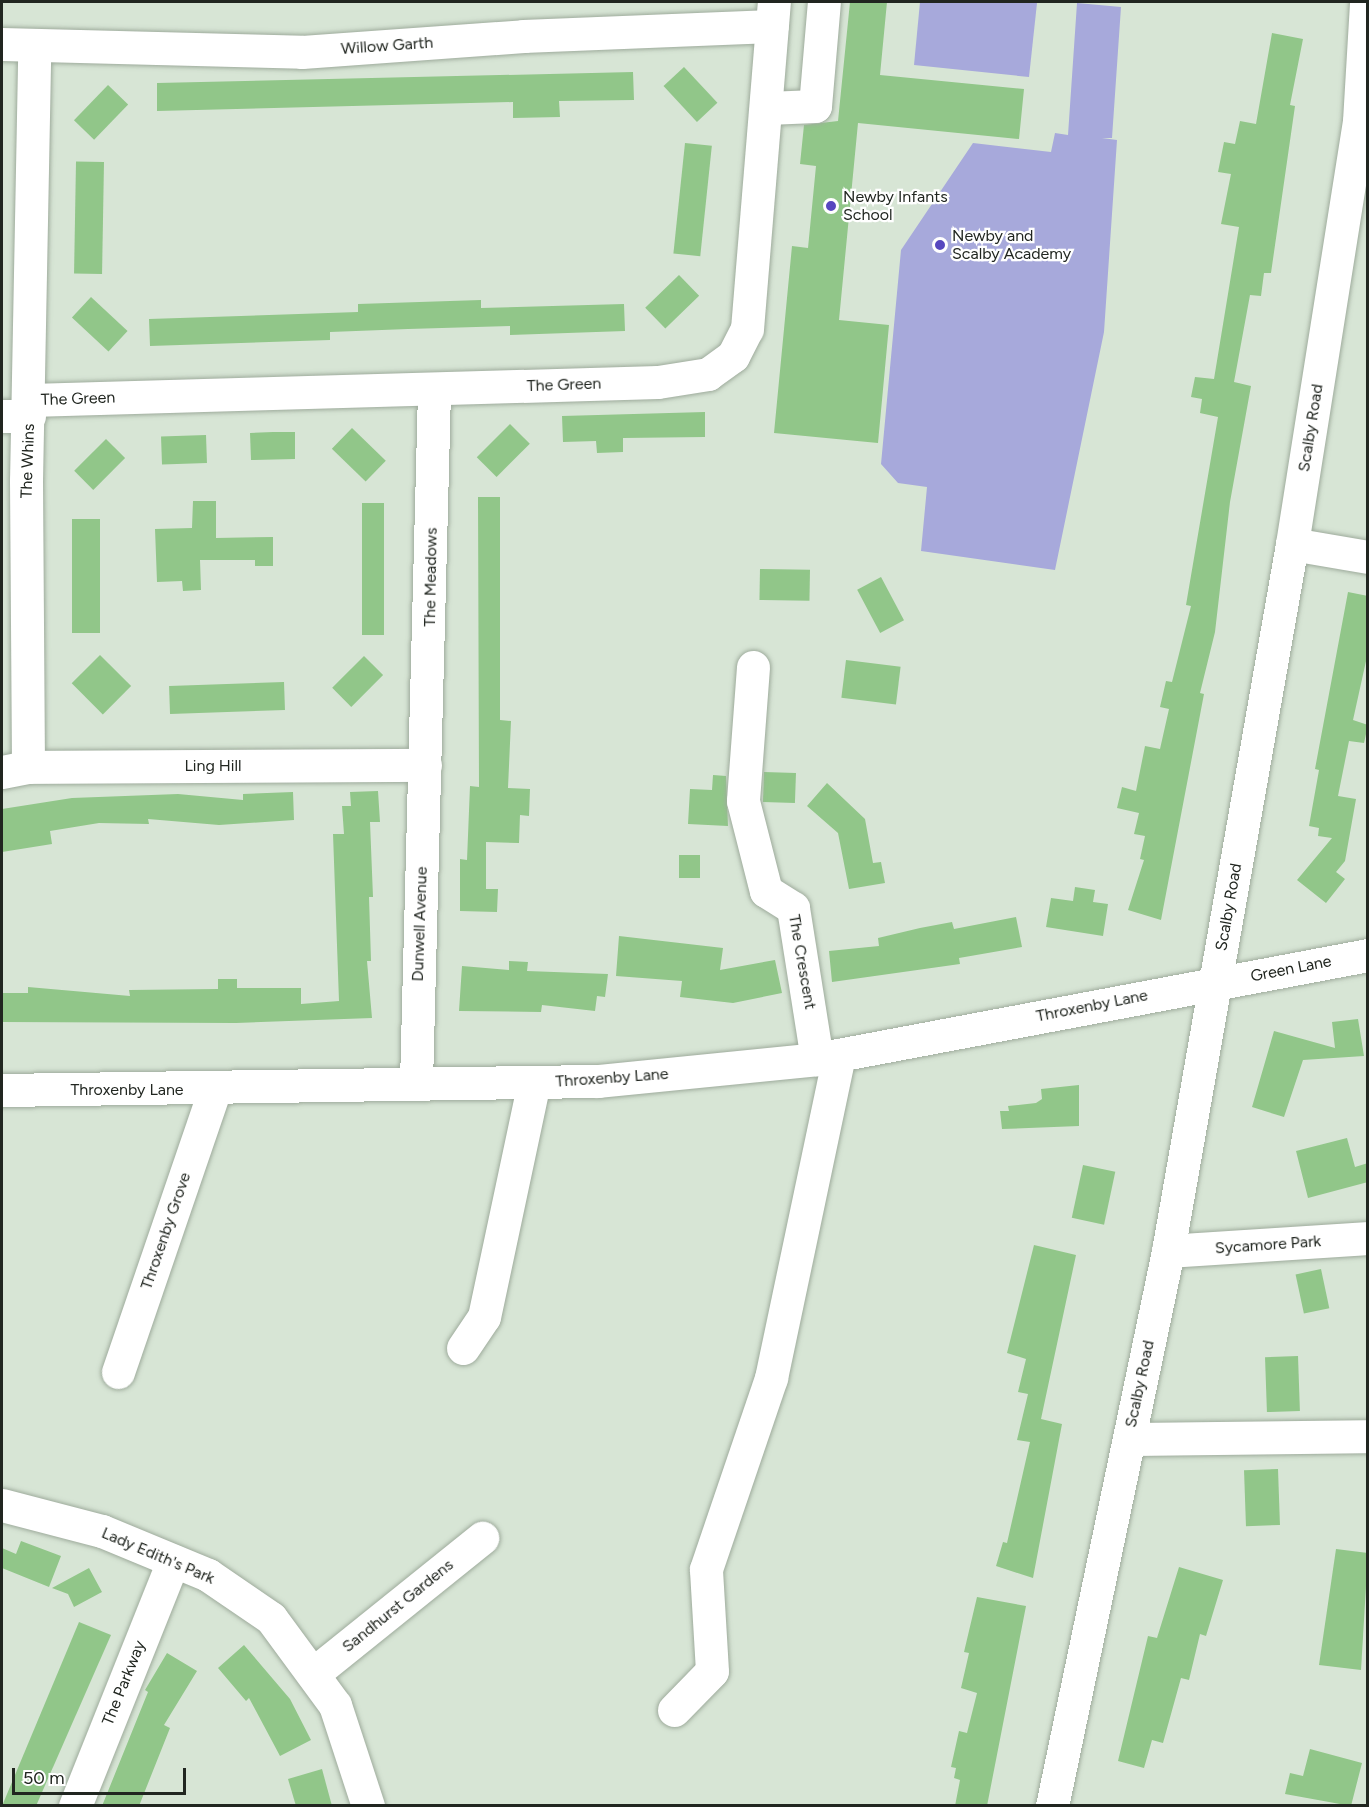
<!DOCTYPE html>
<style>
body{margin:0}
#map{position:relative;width:1369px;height:1807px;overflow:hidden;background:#d7e5d5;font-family:Figtree,sans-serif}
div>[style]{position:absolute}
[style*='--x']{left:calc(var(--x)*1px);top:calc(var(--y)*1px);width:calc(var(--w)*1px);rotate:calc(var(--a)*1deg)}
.green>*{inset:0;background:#a7a9db}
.building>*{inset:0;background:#91c689;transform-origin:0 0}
.roads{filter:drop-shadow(0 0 2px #9eab9c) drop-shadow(0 0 2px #9eab9c)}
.minor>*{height:33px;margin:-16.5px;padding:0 16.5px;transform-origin:16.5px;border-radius:16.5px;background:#fff}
.highway>*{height:33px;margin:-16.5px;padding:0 16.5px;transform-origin:16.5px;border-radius:16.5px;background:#fff}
.dots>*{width:16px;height:16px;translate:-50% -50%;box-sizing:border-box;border:3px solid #fff;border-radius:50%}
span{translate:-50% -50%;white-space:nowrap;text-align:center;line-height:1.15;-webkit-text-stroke:4.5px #fff;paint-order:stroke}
.street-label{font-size:16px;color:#212620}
.poi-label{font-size:16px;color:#212620}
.left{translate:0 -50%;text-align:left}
.frame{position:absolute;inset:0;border:3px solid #212620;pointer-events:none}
.scale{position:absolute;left:12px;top:1768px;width:174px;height:27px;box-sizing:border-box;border:3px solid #212620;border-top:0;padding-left:8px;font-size:18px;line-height:21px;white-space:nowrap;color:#212620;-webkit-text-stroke:4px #fff;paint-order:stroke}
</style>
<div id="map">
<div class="green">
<div style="clip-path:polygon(920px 2px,1037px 3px,1029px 77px,914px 65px)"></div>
<div style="clip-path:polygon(1077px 3px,1121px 7px,1112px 138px,1102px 138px,1117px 140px,1104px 332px,1055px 570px,921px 551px,927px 487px,898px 483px,881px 464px,901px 250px,973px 143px,1051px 152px,1055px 133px,1068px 135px)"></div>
</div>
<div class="building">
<div style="clip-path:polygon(850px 2px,887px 2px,880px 75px,1024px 89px,1019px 139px,858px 123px,839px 320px,889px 325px,878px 443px,774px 433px,792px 246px,808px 248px,816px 166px,800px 164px,804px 125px,838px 121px)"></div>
<div style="clip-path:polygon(1272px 33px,1303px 39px,1290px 105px,1295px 106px,1271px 273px,1264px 273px,1261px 296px,1250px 295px,1234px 382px,1251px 386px,1230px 502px,1215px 632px,1200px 693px,1204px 694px,1161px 920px,1128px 910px,1144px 860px,1140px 859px,1145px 836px,1134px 834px,1139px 813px,1117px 808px,1122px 787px,1136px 791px,1145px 746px,1160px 749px,1169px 709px,1160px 707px,1166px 681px,1172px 682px,1191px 606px,1186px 605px,1218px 417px,1200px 413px,1202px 399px,1191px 397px,1195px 377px,1214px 379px,1239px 227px,1221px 224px,1231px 174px,1218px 172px,1224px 142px,1235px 144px,1240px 121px,1256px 124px)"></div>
<div style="left:684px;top:67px;width:49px;height:28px;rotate:47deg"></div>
<div style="clip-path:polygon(633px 72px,634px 100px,559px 101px,560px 117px,513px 118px,513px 102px,157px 111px,157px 83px)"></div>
<div style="left:108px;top:85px;width:28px;height:49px;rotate:44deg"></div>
<div style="left:685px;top:143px;width:27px;height:111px;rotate:6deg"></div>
<div style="left:104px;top:162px;width:112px;height:28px;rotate:91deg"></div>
<div style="left:679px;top:275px;width:29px;height:47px;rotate:46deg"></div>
<div style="left:91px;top:297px;width:50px;height:28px;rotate:43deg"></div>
<div style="clip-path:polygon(481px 300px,481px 308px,624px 304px,625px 331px,510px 335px,510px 326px,408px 329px,330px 332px,330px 340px,150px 346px,149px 319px,358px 312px,358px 304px)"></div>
<div style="clip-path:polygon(705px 412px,705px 437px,623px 438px,623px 452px,597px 453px,596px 441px,563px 442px,562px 416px)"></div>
<div style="left:510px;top:424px;width:28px;height:47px;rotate:45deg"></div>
<div style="left:352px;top:428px;width:47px;height:29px;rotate:44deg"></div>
<div style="clip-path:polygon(273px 432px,295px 432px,295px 459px,251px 460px,250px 433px)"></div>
<div style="left:206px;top:435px;width:28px;height:45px;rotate:88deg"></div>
<div style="left:106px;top:439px;width:27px;height:45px;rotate:45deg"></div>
<div style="clip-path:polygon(478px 497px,500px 497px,500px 720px,511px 721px,508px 788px,530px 789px,529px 816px,520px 815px,519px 843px,486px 842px,486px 889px,498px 889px,497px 912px,460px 911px,460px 859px,467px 860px,470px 786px,479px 787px)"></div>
<div style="clip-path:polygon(193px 501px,216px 501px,216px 538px,273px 537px,273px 566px,255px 566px,255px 560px,200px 560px,201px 590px,183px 591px,182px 581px,157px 582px,155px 529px,192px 528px)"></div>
<div style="left:384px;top:503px;width:132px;height:22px;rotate:90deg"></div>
<div style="left:72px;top:519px;width:28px;height:114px"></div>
<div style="left:760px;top:569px;width:50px;height:31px;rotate:1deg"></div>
<div style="left:881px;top:577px;width:49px;height:27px;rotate:62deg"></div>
<div style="clip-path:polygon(1348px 592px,1368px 596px,1368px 652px,1353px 720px,1368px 725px,1364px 743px,1349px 741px,1338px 796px,1356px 799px,1345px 861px,1336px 872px,1345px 879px,1326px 903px,1297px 880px,1332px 838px,1318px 836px,1319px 828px,1309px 826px,1319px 770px,1315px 769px)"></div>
<div style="left:100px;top:655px;width:44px;height:40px;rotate:45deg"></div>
<div style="left:364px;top:656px;width:27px;height:45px;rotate:45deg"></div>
<div style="left:846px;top:660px;width:55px;height:38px;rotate:7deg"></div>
<div style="left:284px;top:682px;width:28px;height:115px;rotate:88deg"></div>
<div style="left:764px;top:772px;width:32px;height:30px;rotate:2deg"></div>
<div style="clip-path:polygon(713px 775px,726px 776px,728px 826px,688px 824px,690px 789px,712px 790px)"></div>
<div style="clip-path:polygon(827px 783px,865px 819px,873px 863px,881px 862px,885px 883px,849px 889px,838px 833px,807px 806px)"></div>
<div style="clip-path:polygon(378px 791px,380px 822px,370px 822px,373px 897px,369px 897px,371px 961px,367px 961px,372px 1018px,236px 1023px,2px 1022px,2px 993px,28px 993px,28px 987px,130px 996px,129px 990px,218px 989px,218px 979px,237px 979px,237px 988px,301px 988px,301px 1004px,339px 1001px,333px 834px,344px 834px,342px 806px,351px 806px,350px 792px)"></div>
<div style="clip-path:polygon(293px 792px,294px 820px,219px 825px,148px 819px,149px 824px,99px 823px,50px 831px,52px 844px,2px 852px,2px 809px,72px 798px,178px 794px,243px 800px,243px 794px)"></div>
<div style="left:679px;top:855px;width:21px;height:23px"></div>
<div style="clip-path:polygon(1075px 887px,1095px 890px,1093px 902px,1108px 904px,1103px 936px,1046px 927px,1051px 898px,1073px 901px)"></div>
<div style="clip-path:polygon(1016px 917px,1022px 947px,959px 958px,960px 964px,832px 982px,829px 951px,879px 946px,878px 938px,920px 928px,952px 922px,954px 929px)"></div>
<div style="clip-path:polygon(619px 936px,723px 948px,720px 970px,775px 960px,782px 993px,733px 1003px,680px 997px,682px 981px,616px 976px)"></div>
<div style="clip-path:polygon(509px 961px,528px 962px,527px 971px,608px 974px,605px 997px,597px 996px,595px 1011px,542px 1005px,541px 1012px,459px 1011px,462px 966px,509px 970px)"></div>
<div style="clip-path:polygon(1358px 1019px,1364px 1056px,1303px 1060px,1284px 1117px,1252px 1107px,1274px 1031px,1335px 1048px,1332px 1022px)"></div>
<div style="clip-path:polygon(1079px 1085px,1079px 1126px,1002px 1129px,1000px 1111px,1009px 1111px,1008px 1106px,1036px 1103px,1042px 1099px,1041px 1089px)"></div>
<div style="clip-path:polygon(1347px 1138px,1355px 1167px,1368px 1163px,1368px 1182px,1308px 1198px,1296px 1151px)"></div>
<div style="left:1083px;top:1165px;width:33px;height:54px;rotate:12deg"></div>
<div style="clip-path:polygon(1034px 1245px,1076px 1255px,1041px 1419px,1062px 1424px,1033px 1578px,996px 1566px,1003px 1542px,1007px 1543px,1030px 1442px,1017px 1440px,1028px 1394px,1018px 1392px,1026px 1359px,1007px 1353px)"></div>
<div style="left:1321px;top:1269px;width:40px;height:26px;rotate:78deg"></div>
<div style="left:1298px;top:1356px;width:55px;height:33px;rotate:88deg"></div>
<div style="left:1278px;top:1469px;width:56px;height:34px;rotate:88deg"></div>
<div style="clip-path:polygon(21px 1541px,61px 1556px,49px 1587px,2px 1568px,2px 1548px,16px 1554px)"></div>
<div style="clip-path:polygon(1336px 1549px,1368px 1553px,1361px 1670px,1319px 1665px)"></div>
<div style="clip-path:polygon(1179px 1567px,1223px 1580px,1206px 1636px,1200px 1634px,1189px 1680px,1181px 1678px,1163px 1743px,1152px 1740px,1144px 1768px,1118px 1761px,1148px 1636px,1157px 1638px)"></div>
<div style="clip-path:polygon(89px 1568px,102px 1592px,74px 1607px,68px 1594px,52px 1588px)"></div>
<div style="clip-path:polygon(977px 1597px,1026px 1606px,987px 1806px,955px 1806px,960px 1780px,954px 1778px,956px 1768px,951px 1767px,959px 1731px,967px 1733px,977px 1693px,961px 1688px,969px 1653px,964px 1652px)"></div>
<div style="clip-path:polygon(79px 1622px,111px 1635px,36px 1806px,2px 1806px)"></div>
<div style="clip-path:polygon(244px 1645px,290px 1699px,311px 1740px,280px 1756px,249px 1698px,246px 1701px,218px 1668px)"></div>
<div style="clip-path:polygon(167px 1653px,197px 1671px,164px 1725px,170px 1728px,139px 1806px,102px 1806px,148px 1692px,145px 1690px)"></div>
<div style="clip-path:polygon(1310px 1749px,1362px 1763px,1351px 1806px,1285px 1794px,1290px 1773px,1303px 1776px)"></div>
<div style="clip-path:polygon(322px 1769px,332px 1806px,296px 1806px,288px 1779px)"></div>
</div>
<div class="roads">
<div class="minor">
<div style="--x:2;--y:44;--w:300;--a:1.5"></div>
<div style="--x:302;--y:52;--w:222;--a:-4.1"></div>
<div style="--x:523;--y:36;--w:249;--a:-2.3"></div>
<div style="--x:767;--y:108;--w:48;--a:-2.4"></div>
<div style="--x:815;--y:106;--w:104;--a:-85.1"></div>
<div style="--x:30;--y:400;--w:628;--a:-1.64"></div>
<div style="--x:658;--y:382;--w:51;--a:-9.1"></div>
<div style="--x:708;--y:374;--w:31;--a:-36"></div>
<div style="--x:733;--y:356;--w:30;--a:-63"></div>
<div style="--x:747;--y:329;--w:328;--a:-85.3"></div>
<div style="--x:2;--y:416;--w:27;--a:0"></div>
<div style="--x:1292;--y:544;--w:77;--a:9.7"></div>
<div style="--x:753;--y:667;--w:134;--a:94.3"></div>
<div style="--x:743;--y:801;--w:93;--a:75.7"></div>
<div style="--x:766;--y:891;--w:32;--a:32"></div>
<div style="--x:793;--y:908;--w:153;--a:81"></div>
<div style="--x:28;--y:767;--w:286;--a:-90.4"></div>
<div style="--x:26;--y:481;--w:433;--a:-88.9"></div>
<div style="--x:2;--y:772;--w:26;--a:-11"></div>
<div style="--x:28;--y:767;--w:397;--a:-0.3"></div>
<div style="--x:416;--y:1083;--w:694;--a:-88.51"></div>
<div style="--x:2;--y:1090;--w:596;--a:-0.87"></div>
<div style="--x:598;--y:1081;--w:220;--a:-5.7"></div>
<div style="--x:817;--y:1059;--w:561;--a:-10.69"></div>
<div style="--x:1168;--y:1251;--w:200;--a:-3.7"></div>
<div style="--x:463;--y:1348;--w:37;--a:-56"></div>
<div style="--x:484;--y:1317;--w:240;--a:-78"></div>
<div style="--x:118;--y:1372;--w:299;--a:-71.1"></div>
<div style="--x:1129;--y:1439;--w:239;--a:-0.7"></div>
<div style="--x:2;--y:1505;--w:103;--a:14.6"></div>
<div style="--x:102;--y:1531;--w:115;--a:22.5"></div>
<div style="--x:208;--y:1575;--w:76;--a:34.3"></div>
<div style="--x:271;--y:1618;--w:108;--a:53.7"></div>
<div style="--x:335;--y:1705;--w:106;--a:71.9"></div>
<div style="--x:314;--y:1673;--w:216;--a:-38.8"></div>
<div style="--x:674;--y:1710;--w:54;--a:-45.7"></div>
<div style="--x:712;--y:1671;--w:102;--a:-93.4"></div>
<div style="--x:706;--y:1569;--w:202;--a:-71.2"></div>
<div style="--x:771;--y:1378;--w:330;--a:-78.1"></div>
<div style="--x:75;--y:1806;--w:264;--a:-68.2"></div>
</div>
<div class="highway">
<div style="--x:1052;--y:1806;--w:567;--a:-78.19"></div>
<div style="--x:1168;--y:1251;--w:718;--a:-80.05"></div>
<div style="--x:1292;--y:544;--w:428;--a:-81"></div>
<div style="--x:1359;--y:121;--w:119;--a:-86.6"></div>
</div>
</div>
<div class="dots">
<div style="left:831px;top:206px;background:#5747bf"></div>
<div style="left:940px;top:245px;background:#5747bf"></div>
</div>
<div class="street-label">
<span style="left:387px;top:46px;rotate:-4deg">Willow Garth</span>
<span style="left:564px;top:385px;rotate:-2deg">The Green</span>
<span style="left:78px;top:399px;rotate:-2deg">The Green</span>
<span style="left:1311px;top:428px;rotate:-81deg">Scalby Road</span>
<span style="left:28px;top:461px;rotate:-88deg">The Whins</span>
<span style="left:431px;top:577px;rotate:-89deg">The Meadows</span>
<span style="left:213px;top:766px">Ling Hill</span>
<span style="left:1229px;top:907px;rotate:-80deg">Scalby Road</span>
<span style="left:420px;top:924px;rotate:-88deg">Dunwell Avenue</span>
<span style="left:802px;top:962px;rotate:80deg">The Crescent</span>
<span style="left:1291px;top:969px;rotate:-11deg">Green Lane</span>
<span style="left:1092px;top:1006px;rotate:-11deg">Throxenby Lane</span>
<span style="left:612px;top:1078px;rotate:-4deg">Throxenby Lane</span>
<span style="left:127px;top:1090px">Throxenby Lane</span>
<span style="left:166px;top:1231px;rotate:-71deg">Throxenby Grove</span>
<span style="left:1268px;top:1245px;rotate:-4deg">Sycamore Park</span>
<span style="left:1140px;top:1384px;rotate:-78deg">Scalby Road</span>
<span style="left:158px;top:1556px;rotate:23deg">Lady Edith's Park</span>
<span style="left:398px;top:1606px;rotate:-39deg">Sandhurst Gardens</span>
<span style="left:124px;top:1683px;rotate:-68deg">The Parkway</span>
</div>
<div class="poi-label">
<span class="left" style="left:843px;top:206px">Newby Infants<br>School</span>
<span class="left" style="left:952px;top:245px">Newby and<br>Scalby Academy</span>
</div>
<div class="frame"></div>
<div class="scale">50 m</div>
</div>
